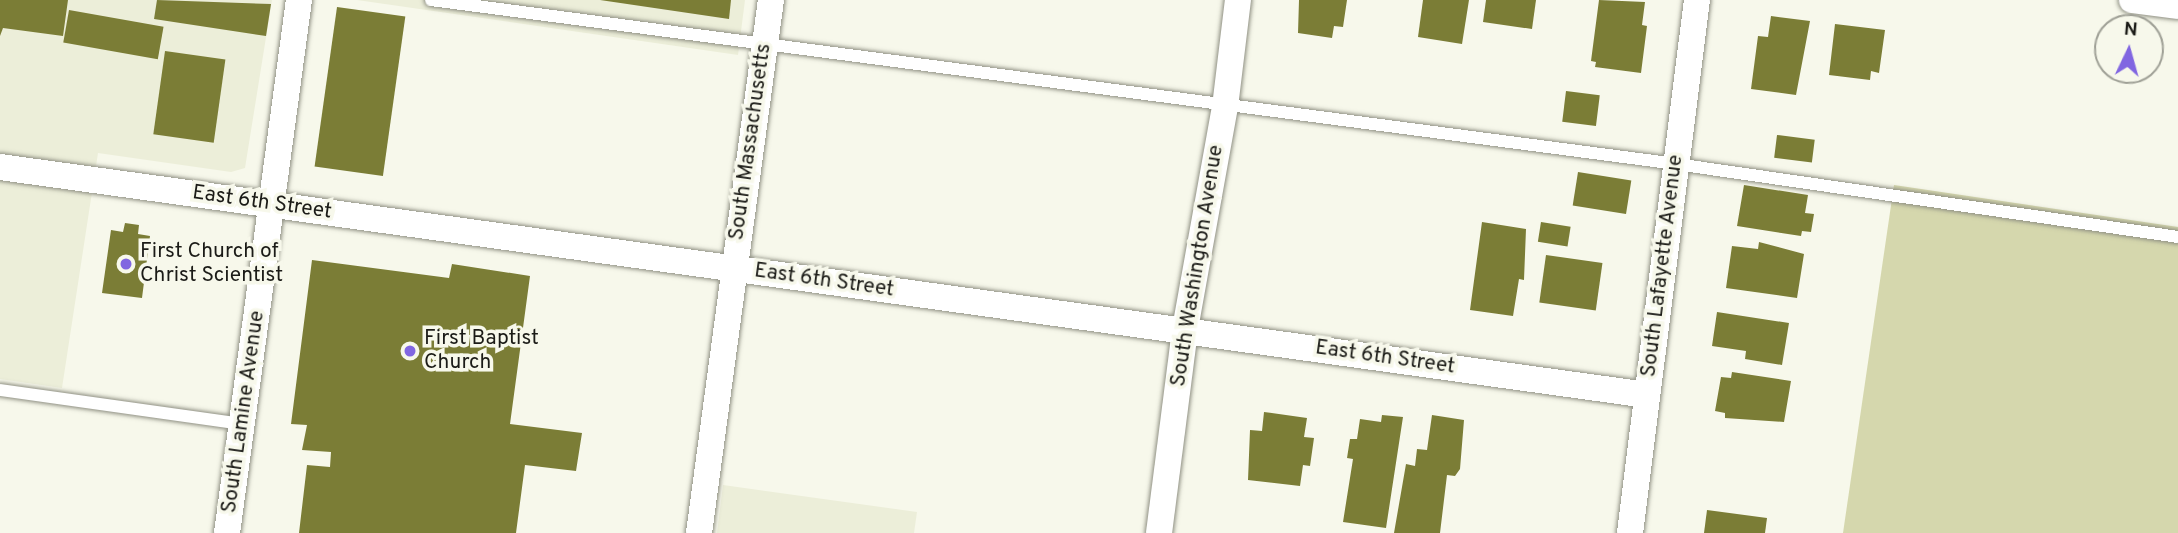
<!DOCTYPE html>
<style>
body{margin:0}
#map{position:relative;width:2178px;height:533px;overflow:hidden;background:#f7f8eb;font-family:Overpass,sans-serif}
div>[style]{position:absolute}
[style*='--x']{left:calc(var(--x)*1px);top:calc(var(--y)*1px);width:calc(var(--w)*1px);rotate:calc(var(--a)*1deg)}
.built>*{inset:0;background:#eceed9}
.green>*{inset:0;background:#d5d7ad}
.building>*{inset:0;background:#7b7d36;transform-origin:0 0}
.roads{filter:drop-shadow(0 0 2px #909184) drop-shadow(0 0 2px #909184)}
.service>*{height:12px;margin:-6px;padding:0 6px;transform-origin:6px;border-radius:6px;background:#fff}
.minor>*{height:26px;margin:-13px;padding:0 13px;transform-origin:13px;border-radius:13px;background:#fff}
.dots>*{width:19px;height:19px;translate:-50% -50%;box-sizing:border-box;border:4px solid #f7f8eb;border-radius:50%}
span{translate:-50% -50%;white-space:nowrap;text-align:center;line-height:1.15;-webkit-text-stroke:7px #f7f8eb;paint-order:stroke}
.street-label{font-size:21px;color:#1b1b17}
.poi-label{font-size:21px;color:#1b1b17}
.left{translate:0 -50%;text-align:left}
.north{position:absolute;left:2094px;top:14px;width:70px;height:70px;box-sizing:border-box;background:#f7f8eb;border:2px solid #9fa096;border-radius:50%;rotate:5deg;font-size:19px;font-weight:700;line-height:28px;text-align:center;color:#1b1b17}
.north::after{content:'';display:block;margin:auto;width:24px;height:32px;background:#8166e1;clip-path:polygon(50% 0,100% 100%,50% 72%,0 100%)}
</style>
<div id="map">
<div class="built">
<div style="clip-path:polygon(0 0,272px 0,245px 168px,231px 172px,98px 153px,62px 388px,0 379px)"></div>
<div style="clip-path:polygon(357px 0,745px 0,738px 55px)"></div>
<div style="clip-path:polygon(723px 485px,917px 512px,914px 533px,717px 533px)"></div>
</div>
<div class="green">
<div style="clip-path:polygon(1894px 185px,2178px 227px,2178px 533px,1843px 533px)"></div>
</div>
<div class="building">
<div style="clip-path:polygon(0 0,68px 0,63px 36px,3px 28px,0 36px)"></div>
<div style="clip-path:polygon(157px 0,271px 4px,266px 36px,154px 19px)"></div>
<div style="clip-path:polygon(600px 0,731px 0,729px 19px)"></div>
<div style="clip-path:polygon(1299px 0,1347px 0,1343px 27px,1334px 26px,1332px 38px,1298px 33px)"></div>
<div style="clip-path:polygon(1423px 0,1469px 0,1462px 44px,1418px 37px)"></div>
<div style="clip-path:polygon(1486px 0,1536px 0,1532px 29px,1483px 22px)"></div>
<div style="clip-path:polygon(1599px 0,1645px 2px,1642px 25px,1647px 26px,1641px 73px,1595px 67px,1596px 62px,1591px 61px)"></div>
<div style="left:337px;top:7px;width:69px;height:161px;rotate:8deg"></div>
<div style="left:69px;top:10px;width:96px;height:33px;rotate:10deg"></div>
<div style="clip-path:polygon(1771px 16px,1810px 21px,1796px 95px,1751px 89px,1758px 36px,1768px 37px)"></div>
<div style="clip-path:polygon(1835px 24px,1885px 30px,1879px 73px,1871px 71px,1870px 80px,1829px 75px)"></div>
<div style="left:165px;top:51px;width:61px;height:84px;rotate:8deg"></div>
<div style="left:1566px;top:91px;width:34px;height:31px;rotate:7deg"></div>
<div style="left:1777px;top:135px;width:38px;height:23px;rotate:7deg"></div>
<div style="left:1578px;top:172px;width:54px;height:34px;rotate:9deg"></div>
<div style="clip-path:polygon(1744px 185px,1808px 195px,1805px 213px,1814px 214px,1811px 232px,1802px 231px,1801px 236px,1737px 226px)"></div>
<div style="clip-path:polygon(1482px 222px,1526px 229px,1524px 280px,1519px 279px,1513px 316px,1470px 310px)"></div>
<div style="left:1541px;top:222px;width:30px;height:20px;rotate:9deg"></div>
<div style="clip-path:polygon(125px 223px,139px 225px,138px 234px,150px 236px,142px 298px,102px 293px,111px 230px,123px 232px)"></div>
<div style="clip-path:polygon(1759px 242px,1804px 254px,1797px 298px,1726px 288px,1732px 246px,1758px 249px)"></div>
<div style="left:1546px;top:255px;width:57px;height:48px;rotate:8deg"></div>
<div style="clip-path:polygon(312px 260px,449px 278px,452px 264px,530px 276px,510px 424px,582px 433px,576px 471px,525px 465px,516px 533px,299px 533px,307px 465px,330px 467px,331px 452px,302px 450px,307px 425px,291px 424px)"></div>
<div style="clip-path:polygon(1717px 312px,1789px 323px,1782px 365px,1745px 359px,1746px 351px,1712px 346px)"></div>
<div style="clip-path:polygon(1732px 372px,1791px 381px,1784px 422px,1725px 418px,1725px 413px,1715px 411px,1721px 377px,1731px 378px)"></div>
<div style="clip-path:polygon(1264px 412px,1307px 418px,1304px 437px,1314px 438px,1310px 466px,1303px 465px,1300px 486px,1248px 480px,1250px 430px,1262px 431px)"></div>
<div style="clip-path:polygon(1382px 415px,1403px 417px,1386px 528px,1343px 522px,1353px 459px,1347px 458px,1350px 439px,1357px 439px,1360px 419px,1381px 422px)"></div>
<div style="clip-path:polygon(1432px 415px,1464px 420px,1460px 469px,1455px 476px,1447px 475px,1440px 533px,1394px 533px,1406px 464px,1415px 466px,1417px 449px,1427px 450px)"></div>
<div style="clip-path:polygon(1707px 510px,1767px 518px,1765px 533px,1704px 533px)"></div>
</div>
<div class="roads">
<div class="service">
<div style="--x:431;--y:0;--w:1256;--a:7.5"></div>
<div style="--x:1676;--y:164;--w:507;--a:8.27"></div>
<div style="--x:0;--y:390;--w:244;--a:8"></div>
</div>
<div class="minor">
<div style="--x:2132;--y:0;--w:46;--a:7.4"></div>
<div style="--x:0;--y:167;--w:1663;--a:7.88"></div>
<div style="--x:227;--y:533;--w:538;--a:-82.31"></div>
<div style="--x:699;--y:533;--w:538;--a:-82.31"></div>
<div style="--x:1159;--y:533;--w:206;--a:-82.7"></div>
<div style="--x:1185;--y:329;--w:226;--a:-79.8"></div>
<div style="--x:1225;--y:107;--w:108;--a:-83.1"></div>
<div style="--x:1630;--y:533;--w:537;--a:-82.84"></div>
</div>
</div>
<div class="dots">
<div style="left:126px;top:264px;background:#8166e1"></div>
<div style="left:410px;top:351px;background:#8166e1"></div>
</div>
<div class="street-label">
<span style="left:751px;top:142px;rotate:-82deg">South Massachusetts</span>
<span style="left:262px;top:203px;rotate:8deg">East 6th Street</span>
<span style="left:1198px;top:266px;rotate:-81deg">South Washington Avenue</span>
<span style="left:1663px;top:266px;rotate:-83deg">South Lafayette Avenue</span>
<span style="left:824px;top:281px;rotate:8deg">East 6th Street</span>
<span style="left:1385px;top:358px;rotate:8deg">East 6th Street</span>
<span style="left:244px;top:412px;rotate:-82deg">South Lamine Avenue</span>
</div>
<div class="poi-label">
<span class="left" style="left:140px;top:264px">First Church of<br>Christ Scientist</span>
<span class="left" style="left:424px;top:351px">First Baptist<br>Church</span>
</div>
<div class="north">N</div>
</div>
